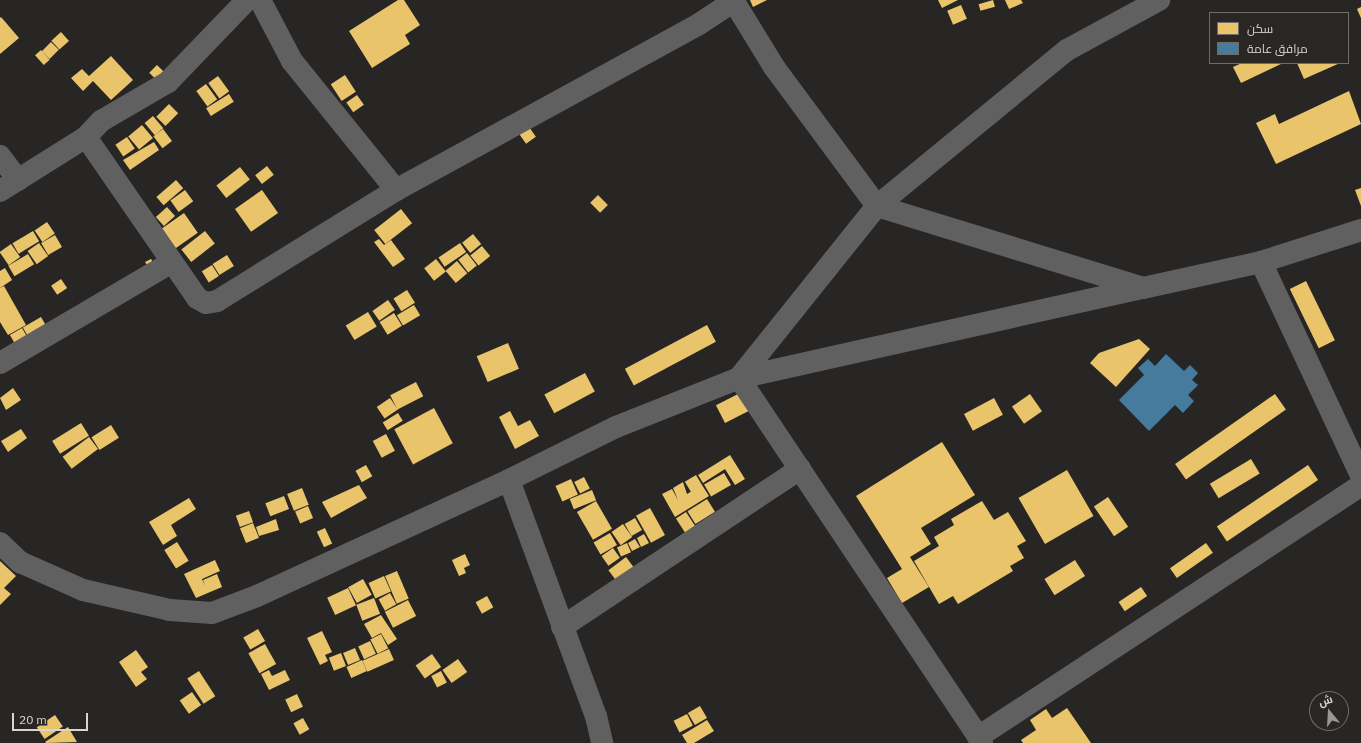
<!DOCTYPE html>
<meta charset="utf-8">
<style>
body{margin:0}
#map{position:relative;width:1361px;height:743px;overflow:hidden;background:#282624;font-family:"IBM Plex Sans",Cairo,sans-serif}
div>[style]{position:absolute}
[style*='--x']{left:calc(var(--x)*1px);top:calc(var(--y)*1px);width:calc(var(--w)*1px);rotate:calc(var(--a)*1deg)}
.homes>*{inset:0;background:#e9c46a;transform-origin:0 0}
.public>*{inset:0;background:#457b9d}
.minor>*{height:22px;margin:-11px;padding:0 11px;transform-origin:11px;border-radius:11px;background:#616060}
span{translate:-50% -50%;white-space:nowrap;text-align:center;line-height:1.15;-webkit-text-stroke:4px #292623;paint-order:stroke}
.legend{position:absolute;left:1209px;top:12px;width:140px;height:52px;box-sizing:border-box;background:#292623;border:1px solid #6f6c6a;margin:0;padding:5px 7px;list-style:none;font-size:12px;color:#d8d6d4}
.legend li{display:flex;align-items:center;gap:8px;height:20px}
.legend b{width:20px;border:1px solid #6f6c6a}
.north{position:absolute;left:1309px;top:691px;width:40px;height:40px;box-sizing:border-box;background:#292623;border:1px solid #6f6c6a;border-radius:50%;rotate:342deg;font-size:11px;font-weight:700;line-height:16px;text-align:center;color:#d8d6d4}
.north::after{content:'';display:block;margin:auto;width:14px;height:18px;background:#9a9896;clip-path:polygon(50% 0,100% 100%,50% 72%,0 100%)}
.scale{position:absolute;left:12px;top:713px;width:76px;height:18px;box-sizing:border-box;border:2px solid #d8d6d4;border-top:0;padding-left:5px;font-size:12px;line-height:14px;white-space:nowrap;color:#d8d6d4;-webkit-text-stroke:3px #292623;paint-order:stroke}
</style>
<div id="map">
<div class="homes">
<div style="clip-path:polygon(398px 0,404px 0,420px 25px,405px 35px,410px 44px,372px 68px,349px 31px)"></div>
<div style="clip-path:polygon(750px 0,767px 0,753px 7px)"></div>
<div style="clip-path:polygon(938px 0,958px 0,942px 8px)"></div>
<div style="left:993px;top:0;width:7px;height:15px;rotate:74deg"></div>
<div style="clip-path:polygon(1005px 0,1021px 0,1023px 3px,1009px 9px)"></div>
<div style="left:961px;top:5px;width:15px;height:15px;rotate:67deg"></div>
<div style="clip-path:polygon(1361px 7px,1361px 18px,1357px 9px)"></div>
<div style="clip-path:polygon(1px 17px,19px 38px,0 54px,0 18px)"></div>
<div style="left:61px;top:32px;width:12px;height:13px;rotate:48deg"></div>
<div style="left:51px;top:42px;width:11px;height:13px;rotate:45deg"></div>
<div style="left:41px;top:50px;width:13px;height:8px;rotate:48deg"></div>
<div style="clip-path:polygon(111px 56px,133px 80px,111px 100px,93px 81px,83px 91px,71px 78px,82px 69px,89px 76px)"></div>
<div style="clip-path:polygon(1242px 63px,1283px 63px,1241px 83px,1233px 67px)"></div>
<div style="clip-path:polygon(1297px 63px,1340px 63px,1304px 79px)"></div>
<div style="left:157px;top:65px;width:10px;height:11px;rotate:45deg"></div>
<div style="left:345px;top:75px;width:20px;height:17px;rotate:57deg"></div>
<div style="left:218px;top:76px;width:19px;height:12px;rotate:54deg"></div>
<div style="left:206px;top:84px;width:19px;height:12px;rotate:54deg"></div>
<div style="clip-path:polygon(1349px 91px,1361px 124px,1276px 164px,1256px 123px,1275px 114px,1279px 124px)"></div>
<div style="left:229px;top:94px;width:9px;height:27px;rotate:58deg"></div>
<div style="left:357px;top:95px;width:12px;height:13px;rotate:55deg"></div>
<div style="left:169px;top:104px;width:13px;height:18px;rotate:45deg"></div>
<div style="left:153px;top:116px;width:16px;height:11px;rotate:50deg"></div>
<div style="left:142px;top:125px;width:17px;height:18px;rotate:50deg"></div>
<div style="left:529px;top:127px;width:12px;height:12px;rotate:55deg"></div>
<div style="left:163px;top:129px;width:15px;height:12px;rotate:53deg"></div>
<div style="left:127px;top:137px;width:14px;height:14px;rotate:56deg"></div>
<div style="clip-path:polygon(154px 142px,159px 150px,130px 170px,123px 160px)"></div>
<div style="left:267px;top:166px;width:11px;height:15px;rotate:52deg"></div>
<div style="left:240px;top:167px;width:16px;height:30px;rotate:52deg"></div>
<div style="left:176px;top:180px;width:11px;height:26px;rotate:49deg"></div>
<div style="clip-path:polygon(1361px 188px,1361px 206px,1355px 190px)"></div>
<div style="left:185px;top:190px;width:14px;height:18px;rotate:54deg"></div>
<div style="left:262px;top:190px;width:28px;height:33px;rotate:55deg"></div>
<div style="left:598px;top:195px;width:14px;height:11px;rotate:45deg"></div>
<div style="left:167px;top:207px;width:12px;height:15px;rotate:48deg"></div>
<div style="left:401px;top:209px;width:18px;height:34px;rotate:52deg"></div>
<div style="left:184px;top:213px;width:24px;height:27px;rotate:55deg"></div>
<div style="left:47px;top:222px;width:14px;height:15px;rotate:56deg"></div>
<div style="left:33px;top:231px;width:12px;height:24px;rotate:59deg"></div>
<div style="left:205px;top:231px;width:16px;height:30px;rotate:52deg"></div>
<div style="left:473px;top:234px;width:13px;height:14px;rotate:51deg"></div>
<div style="left:55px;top:235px;width:14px;height:16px;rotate:60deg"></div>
<div style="clip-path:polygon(379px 239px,384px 245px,391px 240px,405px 259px,393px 267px,374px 242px)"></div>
<div style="left:39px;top:243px;width:16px;height:14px;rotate:55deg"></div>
<div style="left:460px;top:243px;width:11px;height:26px;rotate:56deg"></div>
<div style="left:11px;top:244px;width:16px;height:14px;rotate:55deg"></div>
<div style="left:482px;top:246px;width:13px;height:15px;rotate:51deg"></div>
<div style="left:467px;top:253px;width:16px;height:11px;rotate:52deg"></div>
<div style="left:28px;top:254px;width:12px;height:23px;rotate:59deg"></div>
<div style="left:227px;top:255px;width:13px;height:17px;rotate:58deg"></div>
<div style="clip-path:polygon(151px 259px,157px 268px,152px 272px,145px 262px)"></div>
<div style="left:436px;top:259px;width:16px;height:15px;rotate:52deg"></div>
<div style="left:457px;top:261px;width:16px;height:15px;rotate:50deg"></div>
<div style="left:212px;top:265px;width:13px;height:12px;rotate:58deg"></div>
<div style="clip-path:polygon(5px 268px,12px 280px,0 288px,0 271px)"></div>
<div style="left:61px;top:279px;width:11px;height:12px;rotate:56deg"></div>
<div style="left:1306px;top:281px;width:66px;height:18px;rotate:64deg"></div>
<div style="clip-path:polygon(4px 286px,26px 325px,8px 335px,0 322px,0 288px)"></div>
<div style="left:407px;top:290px;width:15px;height:16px;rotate:58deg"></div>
<div style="left:388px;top:300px;width:12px;height:19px;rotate:55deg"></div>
<div style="left:414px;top:305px;width:12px;height:20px;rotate:59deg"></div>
<div style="left:368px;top:312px;width:17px;height:26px;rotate:59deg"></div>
<div style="left:394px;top:313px;width:15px;height:17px;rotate:58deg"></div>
<div style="left:41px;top:317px;width:14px;height:21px;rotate:60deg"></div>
<div style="left:707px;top:325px;width:19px;height:93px;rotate:62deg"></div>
<div style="left:22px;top:328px;width:14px;height:14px;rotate:60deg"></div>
<div style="clip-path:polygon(1139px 339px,1150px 349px,1116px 387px,1090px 363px,1099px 353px)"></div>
<div style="left:508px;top:343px;width:28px;height:34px;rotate:67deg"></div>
<div style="left:585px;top:373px;width:21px;height:46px;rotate:62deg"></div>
<div style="left:416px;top:382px;width:16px;height:29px;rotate:63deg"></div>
<div style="clip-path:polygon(13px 388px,21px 400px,6px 410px,0 398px)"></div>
<div style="left:740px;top:393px;width:20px;height:27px;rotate:63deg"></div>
<div style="left:1030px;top:394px;width:21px;height:22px;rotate:55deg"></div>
<div style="left:1275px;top:394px;width:19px;height:122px;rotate:55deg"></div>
<div style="left:390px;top:398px;width:14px;height:16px;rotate:56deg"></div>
<div style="left:994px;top:398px;width:19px;height:34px;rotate:62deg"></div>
<div style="left:434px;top:408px;width:40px;height:45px;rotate:62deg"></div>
<div style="clip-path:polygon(510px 411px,518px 426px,530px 420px,539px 436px,515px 449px,499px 417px)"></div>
<div style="left:398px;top:413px;width:9px;height:18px;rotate:58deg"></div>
<div style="left:81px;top:423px;width:15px;height:34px;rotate:58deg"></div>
<div style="left:111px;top:425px;width:15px;height:23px;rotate:58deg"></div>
<div style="clip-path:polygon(21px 429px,27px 438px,8px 452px,1px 441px)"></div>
<div style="left:386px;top:434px;width:19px;height:15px;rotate:62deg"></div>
<div style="left:89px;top:437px;width:15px;height:33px;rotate:53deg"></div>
<div style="clip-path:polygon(942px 442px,975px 495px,921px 528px,931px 544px,910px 557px,929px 587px,902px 603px,887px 578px,902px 569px,856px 496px)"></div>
<div style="clip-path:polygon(730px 455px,745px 479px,735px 485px,725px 469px,703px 483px,698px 475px)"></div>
<div style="left:1251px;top:459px;width:17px;height:48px;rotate:59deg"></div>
<div style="left:366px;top:465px;width:13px;height:12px;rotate:61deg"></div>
<div style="left:1308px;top:465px;width:18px;height:110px;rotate:56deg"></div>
<div style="left:1067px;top:470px;width:53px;height:56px;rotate:60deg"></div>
<div style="left:724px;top:473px;width:14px;height:23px;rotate:60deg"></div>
<div style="left:696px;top:475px;width:12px;height:13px;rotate:59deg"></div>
<div style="left:584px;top:477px;width:13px;height:11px;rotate:63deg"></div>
<div style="left:571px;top:479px;width:17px;height:17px;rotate:66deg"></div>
<div style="clip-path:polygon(683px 482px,687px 494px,702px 485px,709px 496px,675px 517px,662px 494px,672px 489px,678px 500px,673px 488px)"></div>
<div style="clip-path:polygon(359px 485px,367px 498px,331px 518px,322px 502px)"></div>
<div style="left:302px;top:488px;width:18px;height:16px;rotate:68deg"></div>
<div style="left:592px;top:490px;width:11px;height:24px;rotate:68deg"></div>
<div style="left:284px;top:496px;width:14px;height:20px;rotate:69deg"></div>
<div style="left:1108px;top:497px;width:36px;height:17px;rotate:56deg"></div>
<div style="clip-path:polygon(189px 498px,196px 509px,171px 525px,177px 536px,163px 545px,149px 522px)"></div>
<div style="left:707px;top:499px;width:15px;height:23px;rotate:58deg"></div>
<div style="left:596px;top:501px;width:32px;height:22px;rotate:60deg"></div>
<div style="clip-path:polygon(982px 501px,994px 520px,1008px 512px,1026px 541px,1017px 546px,1024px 558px,1010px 566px,1013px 571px,958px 604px,953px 596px,939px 604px,914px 561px,939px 546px,934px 537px,954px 525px,951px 519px)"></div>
<div style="left:308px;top:506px;width:13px;height:14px;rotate:67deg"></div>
<div style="left:650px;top:508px;width:31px;height:16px;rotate:61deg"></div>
<div style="left:249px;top:511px;width:12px;height:14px;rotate:70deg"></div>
<div style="left:686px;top:512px;width:17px;height:12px;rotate:57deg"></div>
<div style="left:635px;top:518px;width:14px;height:12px;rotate:60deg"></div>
<div style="clip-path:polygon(276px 519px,279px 530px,259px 536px,256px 527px)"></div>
<div style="left:253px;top:523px;width:16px;height:14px;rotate:68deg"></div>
<div style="left:623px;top:524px;width:16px;height:14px;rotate:55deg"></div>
<div style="left:325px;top:528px;width:17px;height:9px;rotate:65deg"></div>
<div style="left:610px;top:533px;width:14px;height:19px;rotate:60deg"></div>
<div style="clip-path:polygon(644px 534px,649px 543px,641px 547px,637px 538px)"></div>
<div style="clip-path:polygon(635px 539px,640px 547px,632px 551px,628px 543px)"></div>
<div style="left:177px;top:542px;width:22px;height:15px;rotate:58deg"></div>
<div style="left:627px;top:543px;width:10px;height:11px;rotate:66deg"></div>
<div style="left:1206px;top:543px;width:12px;height:44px;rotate:55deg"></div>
<div style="left:613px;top:548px;width:12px;height:14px;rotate:55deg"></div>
<div style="clip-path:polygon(465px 554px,470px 565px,464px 568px,466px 573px,459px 576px,452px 560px)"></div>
<div style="left:626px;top:557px;width:15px;height:22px;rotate:53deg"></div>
<div style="clip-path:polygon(215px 560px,220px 571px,202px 579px,205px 586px,203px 580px,217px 574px,222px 587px,196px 598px,184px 574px)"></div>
<div style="left:1075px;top:560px;width:19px;height:36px;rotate:58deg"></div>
<div style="clip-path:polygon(0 561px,16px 576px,4px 588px,11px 594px,0 605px)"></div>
<div style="left:397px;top:571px;width:30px;height:13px;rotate:67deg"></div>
<div style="left:384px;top:576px;width:17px;height:17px;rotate:66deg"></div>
<div style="left:363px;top:579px;width:18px;height:17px;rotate:61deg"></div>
<div style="left:1141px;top:587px;width:11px;height:27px;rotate:56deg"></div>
<div style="left:348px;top:588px;width:19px;height:23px;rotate:65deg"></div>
<div style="left:390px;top:593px;width:13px;height:13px;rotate:61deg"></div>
<div style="left:487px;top:596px;width:13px;height:13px;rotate:61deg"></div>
<div style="left:374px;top:598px;width:17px;height:19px;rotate:69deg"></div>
<div style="left:408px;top:600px;width:18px;height:26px;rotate:63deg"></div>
<div style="clip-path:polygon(381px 615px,397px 639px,388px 645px,381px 633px,372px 638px,364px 624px)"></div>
<div style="left:258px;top:629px;width:14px;height:17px;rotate:60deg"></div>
<div style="clip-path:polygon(322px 631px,332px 652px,325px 655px,328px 661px,320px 665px,307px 638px)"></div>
<div style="left:381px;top:634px;width:16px;height:12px;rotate:63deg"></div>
<div style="left:370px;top:641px;width:14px;height:13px;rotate:65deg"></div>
<div style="left:265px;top:644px;width:23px;height:19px;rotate:61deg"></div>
<div style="left:355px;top:648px;width:13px;height:13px;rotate:67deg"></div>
<div style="left:389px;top:649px;width:12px;height:29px;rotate:66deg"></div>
<div style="clip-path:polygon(136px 650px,148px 667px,141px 672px,147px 679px,136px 687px,119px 662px)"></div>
<div style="left:341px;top:653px;width:14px;height:13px;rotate:69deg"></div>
<div style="left:432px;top:654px;width:16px;height:20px;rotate:55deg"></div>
<div style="left:458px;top:659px;width:16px;height:19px;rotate:55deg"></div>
<div style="left:362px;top:660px;width:12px;height:17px;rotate:66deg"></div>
<div style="clip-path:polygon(269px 670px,272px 676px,285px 670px,290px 680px,269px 690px,261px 674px)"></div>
<div style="left:199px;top:671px;width:30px;height:14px;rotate:57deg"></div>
<div style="left:441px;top:671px;width:13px;height:11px;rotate:63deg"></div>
<div style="left:192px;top:692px;width:16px;height:15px;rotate:55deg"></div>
<div style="left:297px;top:694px;width:14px;height:13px;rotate:65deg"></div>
<div style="left:700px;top:706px;width:14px;height:14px;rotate:60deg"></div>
<div style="clip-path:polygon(1067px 708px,1091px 743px,1023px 743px,1021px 740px,1036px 730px,1030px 720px,1046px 709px,1052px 718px)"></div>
<div style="left:687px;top:714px;width:13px;height:15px;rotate:63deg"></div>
<div style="left:55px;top:715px;width:14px;height:22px;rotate:56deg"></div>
<div style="left:303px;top:718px;width:13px;height:11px;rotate:61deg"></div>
<div style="clip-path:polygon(707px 720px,714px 731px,694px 743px,687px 743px,682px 735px)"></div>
<div style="clip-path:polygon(68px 727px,77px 742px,46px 743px,45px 742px)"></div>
</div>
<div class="public">
<div style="clip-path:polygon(1166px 354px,1184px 371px,1190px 365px,1198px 373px,1192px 380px,1198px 385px,1188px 395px,1194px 401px,1183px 413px,1175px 405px,1149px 431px,1119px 400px,1144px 375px,1138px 368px,1148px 359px,1155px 366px)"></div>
</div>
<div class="minor">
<div style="--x:260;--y:0;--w:69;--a:62.3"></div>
<div style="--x:292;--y:61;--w:166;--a:51.1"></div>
<div style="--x:733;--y:0;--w:79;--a:58.5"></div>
<div style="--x:774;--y:67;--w:173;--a:53.5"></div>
<div style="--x:877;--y:206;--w:278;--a:17.1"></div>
<div style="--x:1143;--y:288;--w:121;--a:-12.4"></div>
<div style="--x:1261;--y:262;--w:105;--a:-17.7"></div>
<div style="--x:86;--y:137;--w:196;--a:55.4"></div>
<div style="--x:197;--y:298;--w:10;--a:29"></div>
<div style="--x:206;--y:303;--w:11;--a:-10"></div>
<div style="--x:217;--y:301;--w:211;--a:-31.8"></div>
<div style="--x:396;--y:190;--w:345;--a:-28.7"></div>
<div style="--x:699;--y:24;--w:42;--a:-33.3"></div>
<div style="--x:0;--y:156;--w:30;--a:53"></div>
<div style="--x:0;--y:191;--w:102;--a:-32.1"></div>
<div style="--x:86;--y:137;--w:22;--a:-47"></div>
<div style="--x:101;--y:121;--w:78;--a:-30.2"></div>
<div style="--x:168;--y:82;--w:114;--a:-46.1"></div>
<div style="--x:1261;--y:262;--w:235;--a:64.9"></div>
<div style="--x:0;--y:363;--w:199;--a:-30.4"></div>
<div style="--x:739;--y:378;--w:221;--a:-51.3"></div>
<div style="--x:877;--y:206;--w:246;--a:-39.4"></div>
<div style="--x:1067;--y:50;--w:105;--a:-28.5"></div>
<div style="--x:739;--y:378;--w:438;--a:56.3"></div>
<div style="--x:509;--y:480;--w:252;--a:69.8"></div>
<div style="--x:596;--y:716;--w:28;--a:77"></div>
<div style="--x:0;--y:543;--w:28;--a:44"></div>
<div style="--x:20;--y:562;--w:69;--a:24"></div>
<div style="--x:83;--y:590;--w:89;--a:12.9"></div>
<div style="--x:170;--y:610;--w:42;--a:4.1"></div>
<div style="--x:212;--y:613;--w:48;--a:-20.7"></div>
<div style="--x:257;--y:596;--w:277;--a:-24.7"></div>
<div style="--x:509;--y:480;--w:119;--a:-26.4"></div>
<div style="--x:616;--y:427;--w:132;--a:-21.7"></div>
<div style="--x:739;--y:378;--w:414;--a:-12.6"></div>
<div style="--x:562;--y:627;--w:286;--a:-33.6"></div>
<div style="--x:978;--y:737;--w:458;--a:-33.3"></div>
</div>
<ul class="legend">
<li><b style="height:11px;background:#e9c46a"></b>سكن</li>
<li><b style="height:11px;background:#457b9d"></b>مرافق عامة</li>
</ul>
<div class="north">ش</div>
<div class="scale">20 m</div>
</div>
